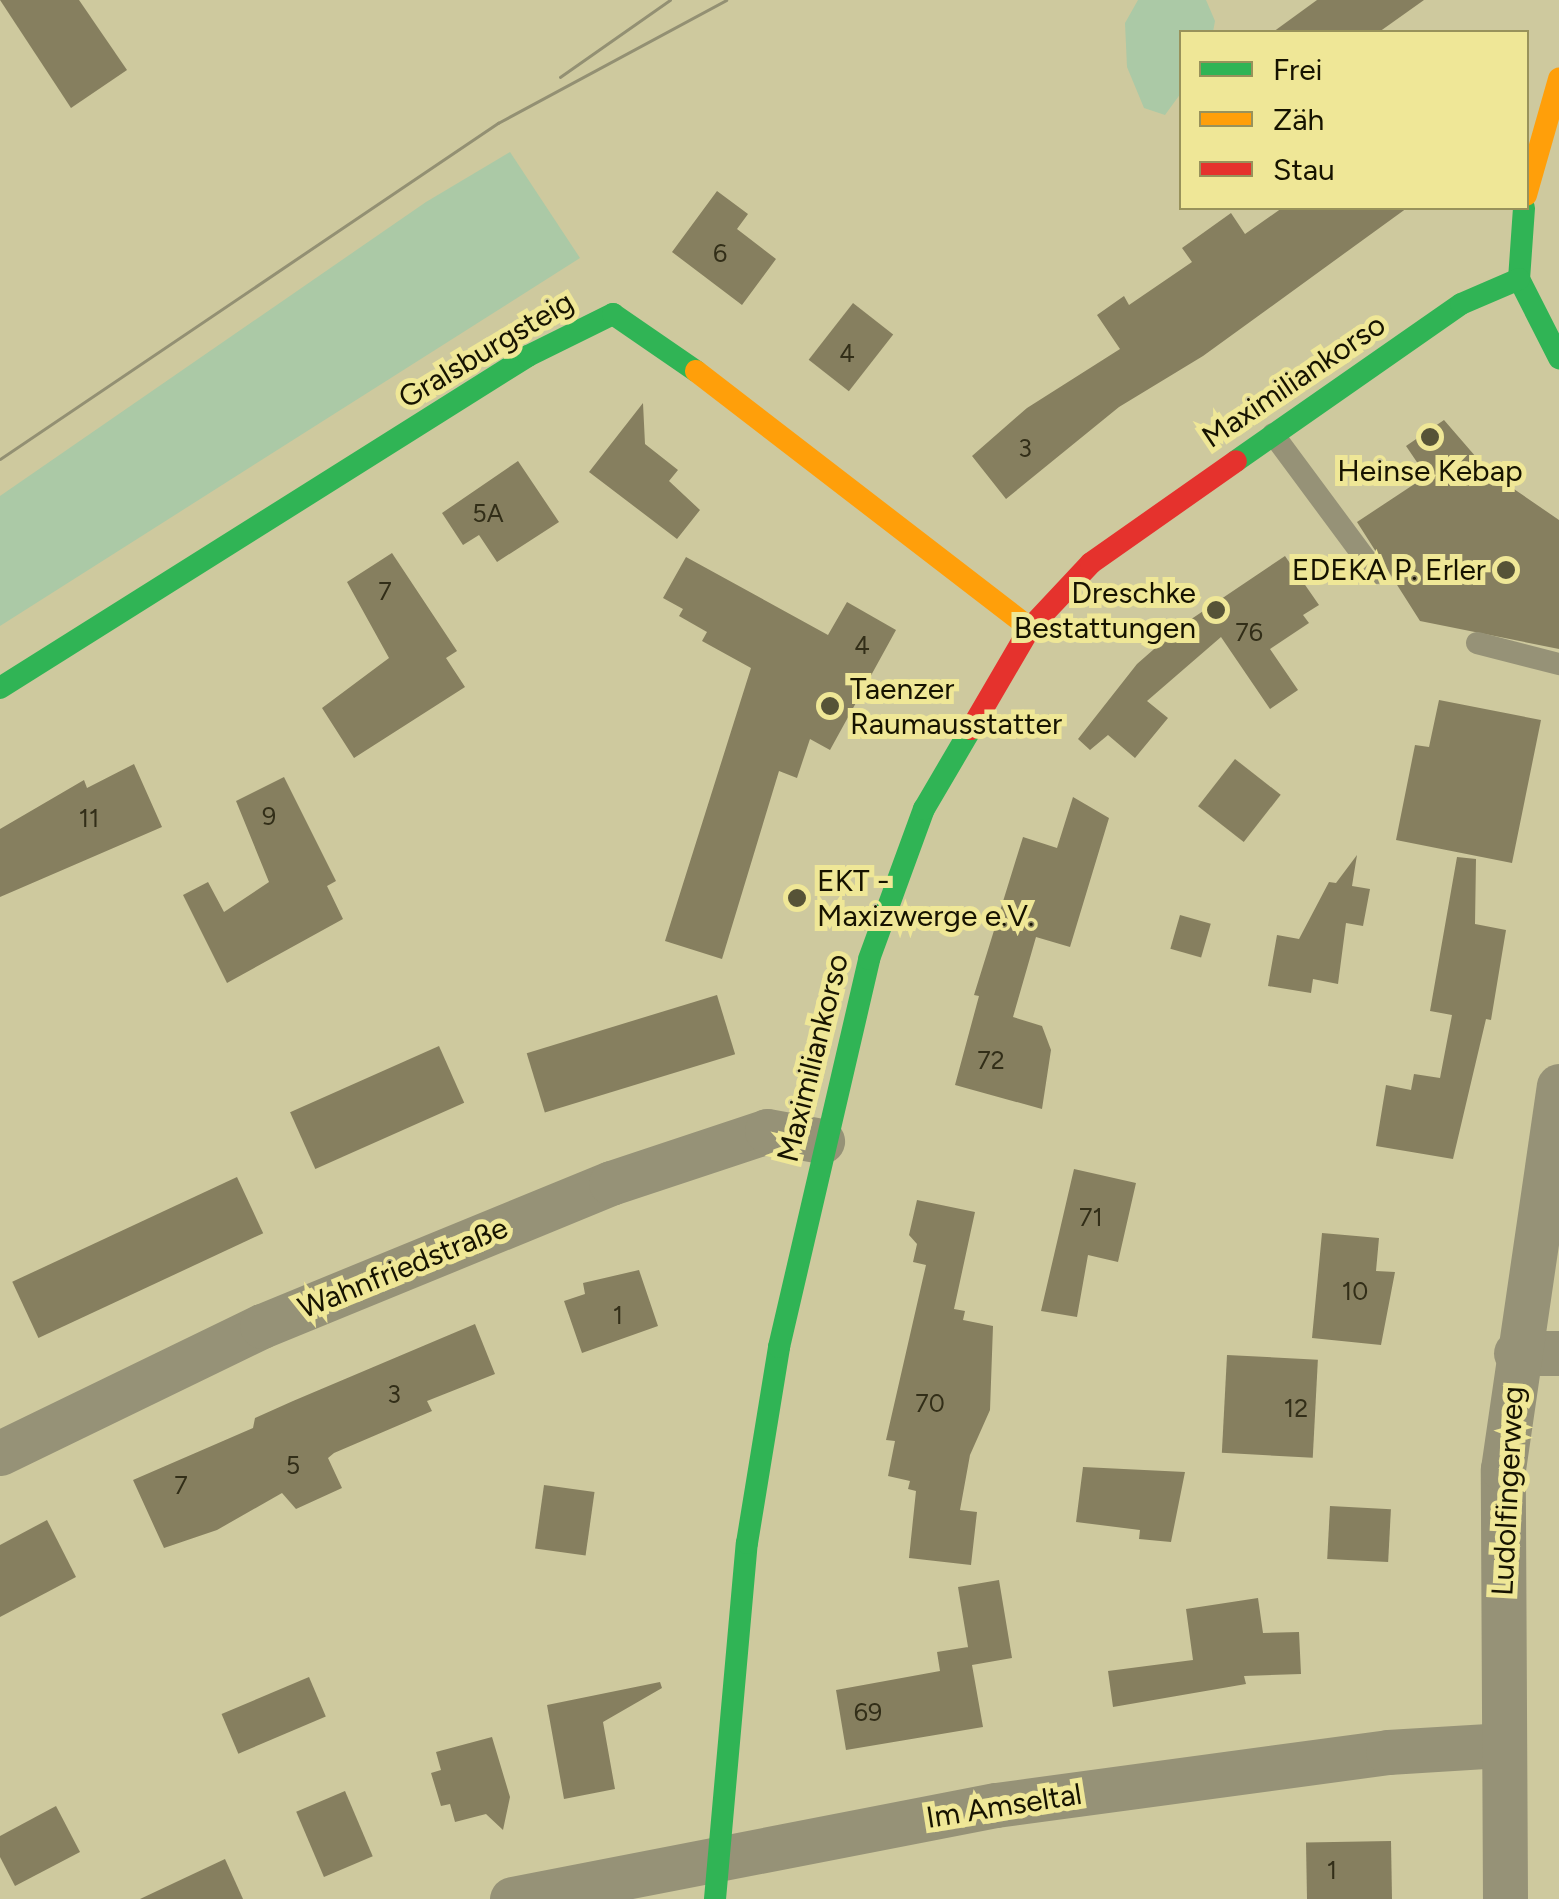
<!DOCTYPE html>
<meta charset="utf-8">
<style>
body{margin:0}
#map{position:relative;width:1559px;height:1899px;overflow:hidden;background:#cec99e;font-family:Figtree,sans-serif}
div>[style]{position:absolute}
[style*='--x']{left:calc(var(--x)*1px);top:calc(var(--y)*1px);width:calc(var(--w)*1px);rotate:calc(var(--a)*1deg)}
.green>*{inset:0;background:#abc9a6}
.building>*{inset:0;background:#867f5f;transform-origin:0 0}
.lane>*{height:22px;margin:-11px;padding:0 11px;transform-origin:11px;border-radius:11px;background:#969277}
.street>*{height:45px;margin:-22.5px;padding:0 22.5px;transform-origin:22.5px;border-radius:22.5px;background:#969277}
.fast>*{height:22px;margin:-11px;padding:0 11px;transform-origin:11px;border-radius:11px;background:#30b455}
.slow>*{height:22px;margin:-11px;padding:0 11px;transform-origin:11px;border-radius:11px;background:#ff9f0a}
.jam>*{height:22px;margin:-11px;padding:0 11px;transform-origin:11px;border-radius:11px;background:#e5322d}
.tram>*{height:2.5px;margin:-1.25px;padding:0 1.25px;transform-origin:1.25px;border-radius:1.25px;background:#939073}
.dots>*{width:28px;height:28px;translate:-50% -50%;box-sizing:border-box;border:5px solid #efe797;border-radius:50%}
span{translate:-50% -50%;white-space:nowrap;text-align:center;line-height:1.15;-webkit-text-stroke:10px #efe797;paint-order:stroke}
.number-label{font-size:25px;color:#322e18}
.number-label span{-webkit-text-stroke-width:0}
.street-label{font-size:30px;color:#161300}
.poi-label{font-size:30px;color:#161300}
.right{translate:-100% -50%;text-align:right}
.left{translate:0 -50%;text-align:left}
.legend{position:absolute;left:1179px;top:30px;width:350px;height:180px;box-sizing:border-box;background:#efe797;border:2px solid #98925b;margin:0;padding:12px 18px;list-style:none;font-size:30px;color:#161300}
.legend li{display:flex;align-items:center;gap:20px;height:50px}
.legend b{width:50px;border:2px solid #98925b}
</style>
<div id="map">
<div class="green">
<div style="clip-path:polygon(1138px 0,1206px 0,1215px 21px,1213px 32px,1182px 32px,1181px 93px,1165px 115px,1144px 108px,1127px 67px,1125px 23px)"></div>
<div style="clip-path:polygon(510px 152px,580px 258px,0 626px,0 496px,426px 202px)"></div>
</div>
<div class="building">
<div style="clip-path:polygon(0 0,79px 0,127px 70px,71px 108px)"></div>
<div style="clip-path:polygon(1317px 0,1424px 0,1379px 32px,1273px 32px)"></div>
<div style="clip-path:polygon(717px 191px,748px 214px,737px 229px,776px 259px,742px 305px,672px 252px)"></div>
<div style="clip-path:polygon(1282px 208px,1407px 208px,1203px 356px,1119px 407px,1006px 499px,972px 456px,1027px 408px,1120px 349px,1097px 315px,1124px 296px,1129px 305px,1192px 262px,1182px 248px,1231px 213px,1245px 234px)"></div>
<div style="left:853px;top:303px;width:51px;height:72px;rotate:38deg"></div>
<div style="clip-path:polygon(643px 403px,645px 444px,678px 470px,669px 481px,700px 510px,677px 539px,589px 472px)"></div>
<div style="clip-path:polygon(1444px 420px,1489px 472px,1559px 520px,1559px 649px,1420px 621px,1357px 522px,1419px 481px,1425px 474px,1406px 446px)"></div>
<div style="clip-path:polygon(518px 461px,559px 522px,497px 562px,479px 535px,463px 545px,442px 513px)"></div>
<div style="clip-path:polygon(392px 553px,457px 651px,446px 658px,465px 687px,354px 758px,322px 708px,389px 658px,347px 582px)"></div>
<div style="clip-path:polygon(1285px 556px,1319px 605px,1303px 615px,1309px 623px,1270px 649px,1298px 690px,1270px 709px,1221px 637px,1147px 701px,1168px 718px,1135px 758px,1108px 735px,1090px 750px,1078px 739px,1137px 664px,1178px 628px)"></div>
<div style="clip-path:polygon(686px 557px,828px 635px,847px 602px,896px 630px,830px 750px,810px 739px,797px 778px,779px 771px,722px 959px,665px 941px,751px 668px,702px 641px,707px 632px,679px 616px,683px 609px,663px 598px)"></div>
<div style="clip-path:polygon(1439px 700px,1541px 720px,1512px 863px,1396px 840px,1415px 745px,1429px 747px)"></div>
<div style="left:1235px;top:759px;width:58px;height:60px;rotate:38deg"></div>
<div style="clip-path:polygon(134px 764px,162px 827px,0 897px,0 829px,84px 780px,87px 788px)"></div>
<div style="clip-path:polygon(284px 777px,336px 881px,327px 886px,343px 919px,227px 983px,183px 895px,208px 882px,224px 912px,269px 882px,236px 801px)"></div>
<div style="clip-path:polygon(1073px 797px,1109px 818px,1070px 947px,1036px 937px,1013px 1017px,1042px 1026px,1051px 1050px,1042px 1109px,955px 1085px,979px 996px,974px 995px,1023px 837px,1057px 848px)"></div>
<div style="clip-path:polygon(1357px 855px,1352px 886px,1370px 889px,1363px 926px,1346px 923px,1338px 984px,1313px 979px,1311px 993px,1268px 986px,1277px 935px,1299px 939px,1329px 882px,1336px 883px)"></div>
<div style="clip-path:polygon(1457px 857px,1476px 859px,1475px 924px,1506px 930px,1491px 1020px,1486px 1019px,1453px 1159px,1376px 1146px,1386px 1085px,1411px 1090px,1414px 1074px,1440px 1078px,1452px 1015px,1430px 1011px)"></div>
<div style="left:1180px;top:915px;width:32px;height:35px;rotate:16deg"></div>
<div style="left:717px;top:995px;width:62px;height:199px;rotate:73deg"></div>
<div style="left:439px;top:1046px;width:62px;height:163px;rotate:66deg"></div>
<div style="clip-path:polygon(1074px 1169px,1136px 1183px,1118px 1262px,1088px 1255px,1077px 1317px,1041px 1311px)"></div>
<div style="left:237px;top:1177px;width:62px;height:248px;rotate:65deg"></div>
<div style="clip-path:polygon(917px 1200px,975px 1212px,954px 1309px,965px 1311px,963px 1320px,993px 1326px,990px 1410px,970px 1455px,960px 1510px,977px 1512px,971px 1565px,909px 1558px,916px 1491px,908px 1489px,910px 1481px,888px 1476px,895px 1441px,886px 1440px,926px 1265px,913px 1262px,917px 1244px,909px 1235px)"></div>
<div style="clip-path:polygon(1322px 1233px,1379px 1238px,1376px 1271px,1395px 1272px,1381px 1345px,1312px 1338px)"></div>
<div style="clip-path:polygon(639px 1270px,658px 1326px,582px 1353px,564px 1301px,585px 1294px,583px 1283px)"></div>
<div style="clip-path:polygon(475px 1324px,495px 1374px,427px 1401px,432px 1411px,334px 1453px,328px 1458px,342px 1488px,296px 1509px,282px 1493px,217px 1530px,164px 1548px,133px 1480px,253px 1428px,255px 1418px,293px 1401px)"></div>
<div style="left:1227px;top:1355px;width:91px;height:98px;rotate:3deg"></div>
<div style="clip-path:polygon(1083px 1467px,1185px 1472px,1171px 1542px,1139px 1539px,1140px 1530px,1076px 1522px)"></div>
<div style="left:544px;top:1485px;width:51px;height:64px;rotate:8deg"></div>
<div style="left:1330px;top:1506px;width:61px;height:53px;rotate:3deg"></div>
<div style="clip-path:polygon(47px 1520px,76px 1577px,0 1617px,0 1545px)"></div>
<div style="clip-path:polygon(999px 1580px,1012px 1658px,972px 1665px,983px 1727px,846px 1750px,836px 1690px,940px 1671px,937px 1652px,968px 1647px,970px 1659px,958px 1587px)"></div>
<div style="clip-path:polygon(1258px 1598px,1263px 1633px,1299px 1632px,1301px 1674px,1244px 1676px,1246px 1684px,1113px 1707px,1108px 1671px,1193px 1660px,1186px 1609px)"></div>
<div style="left:309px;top:1677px;width:43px;height:95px;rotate:67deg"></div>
<div style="clip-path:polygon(660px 1682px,662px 1688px,603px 1722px,615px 1789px,564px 1799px,547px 1705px)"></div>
<div style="clip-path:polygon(492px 1737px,510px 1797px,503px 1830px,486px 1814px,455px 1822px,450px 1804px,441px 1806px,431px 1773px,441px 1770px,436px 1752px)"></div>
<div style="left:345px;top:1791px;width:71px;height:53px;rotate:67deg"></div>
<div style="clip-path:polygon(56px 1806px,80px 1852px,15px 1886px,0 1857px,0 1836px)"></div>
<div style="left:1391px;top:1841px;width:58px;height:85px;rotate:89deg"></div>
<div style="clip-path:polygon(225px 1859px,243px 1899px,140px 1899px)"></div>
</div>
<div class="lane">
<div style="--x:1273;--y:434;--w:173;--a:53.5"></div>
<div style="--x:1477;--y:643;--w:85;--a:14.4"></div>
</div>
<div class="street">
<div style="--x:1516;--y:1353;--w:43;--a:0"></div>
<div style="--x:0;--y:1453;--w:291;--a:-25.9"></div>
<div style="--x:262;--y:1326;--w:377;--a:-22.3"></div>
<div style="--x:611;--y:1183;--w:164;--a:-18.4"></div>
<div style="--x:767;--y:1131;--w:56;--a:10.3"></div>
<div style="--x:512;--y:1899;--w:493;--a:-11"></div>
<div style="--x:996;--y:1805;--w:396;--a:-7.7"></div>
<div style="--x:1388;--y:1752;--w:113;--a:-3.5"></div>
<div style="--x:1505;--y:1899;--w:430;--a:-90.3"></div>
<div style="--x:1503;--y:1469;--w:387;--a:-81.7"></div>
</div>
<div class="fast">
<div style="--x:1524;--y:208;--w:71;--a:94"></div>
<div style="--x:1519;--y:279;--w:89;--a:63.1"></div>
<div style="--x:1236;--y:461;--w:274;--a:-34.9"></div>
<div style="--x:1461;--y:304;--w:63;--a:-23.3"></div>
<div style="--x:0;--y:688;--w:624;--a:-32.16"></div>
<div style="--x:528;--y:356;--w:95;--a:-26.3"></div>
<div style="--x:613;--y:314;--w:101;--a:34.5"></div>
<div style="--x:715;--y:1899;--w:357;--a:-84.9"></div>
<div style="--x:747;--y:1543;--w:199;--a:-80.7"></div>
<div style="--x:779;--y:1347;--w:398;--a:-76.9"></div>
<div style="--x:869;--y:959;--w:160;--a:-69.9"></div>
<div style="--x:924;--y:809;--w:93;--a:-59.6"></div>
</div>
<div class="slow">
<div style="--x:1526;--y:195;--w:121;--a:-74.1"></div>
<div style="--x:696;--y:371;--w:421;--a:37.6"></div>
</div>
<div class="jam">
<div style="--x:971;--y:729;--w:117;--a:-59.7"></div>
<div style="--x:1030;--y:628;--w:89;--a:-46.8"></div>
<div style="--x:1091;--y:563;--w:177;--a:-35.1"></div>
</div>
<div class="tram">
<div style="--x:560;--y:77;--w:134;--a:-35"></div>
<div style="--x:0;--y:459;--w:601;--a:-34.01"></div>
<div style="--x:498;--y:123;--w:259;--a:-28.3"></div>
</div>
<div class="dots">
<div style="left:1430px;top:437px;background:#565337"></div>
<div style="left:1506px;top:570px;background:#565337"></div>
<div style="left:1216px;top:610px;background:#565337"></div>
<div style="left:830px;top:706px;background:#565337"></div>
<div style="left:797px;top:898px;background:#565337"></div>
</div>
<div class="number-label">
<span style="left:720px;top:253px">6</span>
<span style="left:847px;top:353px">4</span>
<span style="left:1025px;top:448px">3</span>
<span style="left:488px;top:513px">5A</span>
<span style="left:385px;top:591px">7</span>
<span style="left:1249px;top:632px">76</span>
<span style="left:862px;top:645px">4</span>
<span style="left:269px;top:816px">9</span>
<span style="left:89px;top:818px">11</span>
<span style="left:991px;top:1060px">72</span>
<span style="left:1091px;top:1217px">71</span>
<span style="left:1355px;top:1291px">10</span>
<span style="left:618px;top:1315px">1</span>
<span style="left:394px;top:1394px">3</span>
<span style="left:930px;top:1403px">70</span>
<span style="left:1296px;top:1408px">12</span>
<span style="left:293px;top:1465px">5</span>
<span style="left:181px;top:1485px">7</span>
<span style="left:868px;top:1712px">69</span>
<span style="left:1332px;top:1870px">1</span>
</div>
<div class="street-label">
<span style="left:486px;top:350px;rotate:-31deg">Gralsburgsteig</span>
<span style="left:1294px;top:381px;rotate:-34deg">Maximiliankorso</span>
<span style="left:813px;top:1058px;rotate:-76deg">Maximiliankorso</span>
<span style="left:403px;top:1268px;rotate:-22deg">Wahnfriedstraße</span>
<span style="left:1508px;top:1491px;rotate:-87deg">Ludolfingerweg</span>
<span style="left:1004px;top:1806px;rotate:-9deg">Im Amseltal</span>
</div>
<div class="poi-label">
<span style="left:1430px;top:471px">Heinse Kebap</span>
<span class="right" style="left:1486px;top:570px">EDEKA P. Erler</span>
<span class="right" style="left:1196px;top:610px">Dreschke<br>Bestattungen</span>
<span class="left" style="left:850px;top:706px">Taenzer<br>Raumausstatter</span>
<span class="left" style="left:817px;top:898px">EKT -<br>Maxizwerge e.V.</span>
</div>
<ul class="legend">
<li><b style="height:12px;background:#30b455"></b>Frei</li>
<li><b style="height:12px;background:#ff9f0a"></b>Zäh</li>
<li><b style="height:12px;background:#e5322d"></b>Stau</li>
</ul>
</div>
